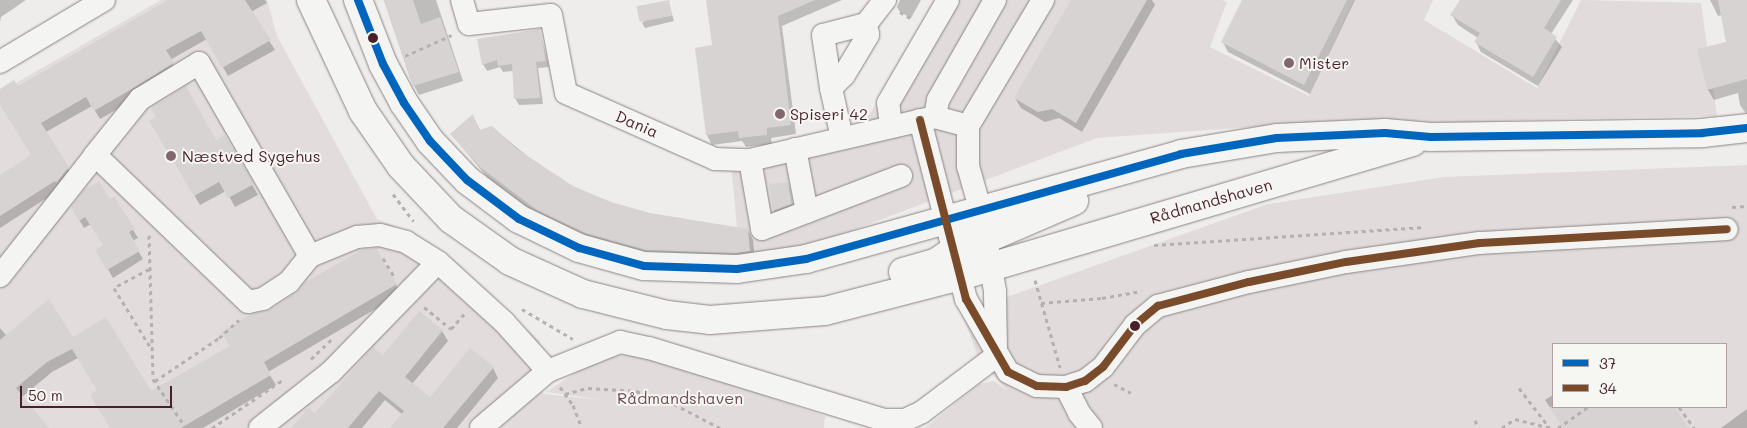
<!DOCTYPE html>
<meta charset="utf-8">
<style>
body{margin:0}
#map{position:relative;width:1747px;height:428px;overflow:hidden;background:#eeedeb;font-family:Mali,sans-serif}
div>[style]{position:absolute}
[style*='--x']{left:calc(var(--x)*1px);top:calc(var(--y)*1px);width:calc(var(--w)*1px);rotate:calc(var(--a)*1deg)}
.built>*{inset:0;background:#e2dddc}
.green>*{inset:0;background:#e1dcdb}
.shadow>*{inset:0;background:#0003}
.building>*{inset:0;background:#d6d3d2;transform-origin:0 0}
.path>*{height:3px;margin-top:-1.5px;transform-origin:0;background:repeating-linear-gradient(90deg,#b5b1b0 0 4px,transparent 0 8px)}
.roads{filter:drop-shadow(0 0 1px #8c8385) drop-shadow(0 0 1px #8c8385)}
.minor>*{height:22px;margin:-11px;padding:0 11px;transform-origin:11px;border-radius:11px;background:#f4f4f2}
.major>*{height:28px;margin:-14px;padding:0 14px;transform-origin:14px;border-radius:14px;background:#f4f4f2}
.bus-1>*{height:8px;margin:-4px;padding:0 4px;transform-origin:4px;border-radius:4px;background:#0065bd}
.bus-2>*{height:8px;margin:-4px;padding:0 4px;transform-origin:4px;border-radius:4px;background:#7a4b2a}
.dots>*{width:14px;height:14px;translate:-50% -50%;box-sizing:border-box;border:2px solid #f6f6f2;border-radius:50%}
span{translate:-50% -50%;white-space:nowrap;text-align:center;line-height:1.15;-webkit-text-stroke:4px #f6f6f2;paint-order:stroke}
.poi-label{font-size:16px;color:#4a1f2b}
.left{translate:0 -50%;text-align:left}
.street-label{font-size:16px;color:#4a1f2b}
.park-label{font-size:16px;color:#6d4b54}
.legend{position:absolute;left:1552px;top:343px;width:175px;height:65px;box-sizing:border-box;background:#f6f6f2;border:1px solid #b1a0a2;margin:0;padding:6px 9px;list-style:none;font-size:15px;color:#4a1f2b}
.legend li{display:flex;align-items:center;gap:10px;height:25px}
.legend b{width:25px;border:1px solid #b1a0a2}
.scale{position:absolute;left:20px;top:386px;width:152px;height:22px;box-sizing:border-box;border:2px solid #4a1f2b;border-top:0;padding-left:6px;font-size:15px;line-height:18px;white-space:nowrap;color:#4a1f2b;-webkit-text-stroke:4px #f6f6f2;paint-order:stroke}
</style>
<div id="map">
<div class="built">
<div style="clip-path:polygon(161px 0,267px 0,277px 36px,377px 219px,418px 236px,540px 341px,543px 394px,504px 428px,0 428px,0 92px)"></div>
</div>
<div class="green">
<div style="clip-path:polygon(940px 0,1222px 0,1227px 2px,1210px 47px,1309px 96px,1354px 0,1433px 0,1424px 20px,1537px 88px,1581px 0,1701px 3px,1717px 116px,1516px 120px,1399px 131px,1264px 126px,1097px 138px,827px 240px,740px 259px,731px 163px,858px 133px)"></div>
<div style="clip-path:polygon(evenodd,1747px 165px,1747px 428px,925px 428px,979px 384px,994px 381px,1008px 391px,979px 360px,962px 313px,1268px 204px,1444px 177px,1747px 165px,1553px 344px,1726px 344px,1726px 407px,1553px 407px,1553px 344px)"></div>
<div style="clip-path:polygon(647px 355px,825px 416px,824px 428px,504px 428px,543px 394px,604px 400px,546px 392px,601px 356px)"></div>
</div>
<div class="shadow">
<div style="clip-path:polygon(0 0,26px 0,1px 17px,0 22px)"></div>
<div style="clip-path:polygon(170px 0,265px 0,267px 3px,251px 12px,275px 50px,228px 76px,207px 39px,170px 60px,178px 73px,135px 99px,100px 119px,92px 106px,46px 132px,73px 177px,61px 189px,0 228px,0 176px,33px 156px,0 104px,0 91px,18px 88px)"></div>
<div style="clip-path:polygon(384px 0,436px 0,463px 81px,419px 95px,410px 78px)"></div>
<div style="clip-path:polygon(708px 0,842px 0,782px 26px,796px 134px,771px 138px,772px 144px,746px 147px,742px 141px,712px 145px,707px 135px,713px 46px)"></div>
<div style="clip-path:polygon(900px 0,921px 0,911px 18px,900px 12px,897px 7px)"></div>
<div style="clip-path:polygon(1072px 0,1152px 0,1155px 5px,1082px 132px,1059px 118px,1045px 122px,1021px 108px,1015px 98px)"></div>
<div style="clip-path:polygon(1243px 0,1355px 0,1310px 94px,1228px 52px,1223px 42px)"></div>
<div style="clip-path:polygon(1461px 0,1573px 0,1551px 34px,1562px 47px,1538px 86px,1481px 52px,1476px 42px,1478px 38px,1458px 25px,1452px 15px)"></div>
<div style="clip-path:polygon(1710px 0,1747px 0,1747px 115px,1740px 105px,1738px 93px,1714px 100px,1708px 90px,1699px 50px,1728px 43px,1722px 15px,1718px 16px)"></div>
<div style="clip-path:polygon(668px 1px,674px 21px,645px 28px,642px 23px)"></div>
<div style="clip-path:polygon(540px 31px,549px 67px,538px 68px,543px 104px,519px 105px,515px 98px,514px 71px,503px 72px,500px 67px,487px 71px,483px 64px)"></div>
<div style="clip-path:polygon(473px 116px,480px 130px,492px 127px,538px 165px,573px 187px,610px 203px,649px 215px,748px 230px,753px 240px,755px 260px,653px 260px,591px 243px,524px 208px,488px 178px,451px 134px)"></div>
<div style="clip-path:polygon(158px 118px,216px 141px,225px 136px,258px 195px,235px 207px,226px 191px,200px 205px,151px 122px)"></div>
<div style="clip-path:polygon(789px 185px,793px 206px,775px 213px,774px 211px)"></div>
<div style="clip-path:polygon(114px 198px,138px 238px,132px 241px,143px 259px,113px 278px,97px 250px,104px 246px,91px 224px,84px 228px,72px 208px)"></div>
<div style="clip-path:polygon(376px 250px,401px 294px,268px 372px,276px 385px,203px 428px,111px 428px,98px 391px,78px 358px,52px 372px,22px 397px,48px 428px,0 428px,0 328px,7px 336px,72px 339px,151px 393px,231px 346px,271px 311px)"></div>
<div style="clip-path:polygon(420px 312px,442px 331px,448px 341px,412px 384px,430px 399px,493px 368px,498px 378px,457px 428px,392px 428px,403px 415px,385px 400px,362px 428px,292px 428px,315px 415px,383px 357px)"></div>
<div style="clip-path:polygon(1553px 395px,1553px 407px,1673px 407px,1688px 428px,1564px 428px,1545px 400px)"></div>
<div style="clip-path:polygon(1747px 409px,1747px 428px,1721px 428px)"></div>
</div>
<div class="building">
<div style="clip-path:polygon(168px 0,245px 0,271px 40px,222px 68px,201px 31px,166px 50px,174px 63px,130px 90px,94px 111px,86px 97px,41px 123px,69px 167px,56px 183px,55px 181px,0 216px,0 175px,31px 155px,0 105px,0 89px,14px 80px,18px 86px)"></div>
<div style="clip-path:polygon(384px 0,413px 0,421px 24px,440px 17px,459px 72px,413px 86px)"></div>
<div style="left:669px;top:0;width:16px;height:33px;rotate:79deg"></div>
<div style="clip-path:polygon(706px 0,815px 0,778px 16px,791px 125px,767px 128px,767px 135px,739px 138px,738px 131px,706px 135px,695px 48px,712px 45px)"></div>
<div style="clip-path:polygon(1071px 0,1147px 0,1076px 123px,1052px 109px,1038px 112px,1014px 98px)"></div>
<div style="clip-path:polygon(1242px 0,1347px 0,1304px 85px,1221px 42px)"></div>
<div style="clip-path:polygon(1460px 0,1561px 0,1544px 28px,1557px 37px,1533px 77px,1474px 42px,1480px 33px,1450px 15px)"></div>
<div style="clip-path:polygon(1718px 0,1747px 0,1747px 79px,1707px 90px,1697px 49px,1726px 42px)"></div>
<div style="clip-path:polygon(540px 29px,546px 61px,536px 62px,540px 98px,514px 99px,512px 64px,498px 66px,497px 60px,482px 65px,477px 39px)"></div>
<div style="clip-path:polygon(186px 86px,216px 140px,225px 135px,254px 184px,228px 198px,219px 182px,194px 196px,149px 121px,156px 117px,151px 108px)"></div>
<div style="clip-path:polygon(473px 114px,479px 130px,492px 126px,517px 149px,573px 186px,611px 202px,650px 213px,748px 229px,750px 251px,734px 253px,646px 250px,585px 233px,537px 210px,481px 168px,450px 134px)"></div>
<div style="clip-path:polygon(99px 181px,110px 199px,114px 196px,135px 229px,129px 232px,140px 251px,107px 270px,95px 250px,103px 245px,85px 217px,79px 221px,71px 207px,84px 190px)"></div>
<div style="clip-path:polygon(788px 182px,792px 204px,773px 211px,769px 184px)"></div>
<div style="clip-path:polygon(376px 248px,397px 284px,264px 362px,271px 375px,181px 428px,110px 428px,90px 395px,97px 390px,72px 349px,47px 362px,16px 388px,49px 428px,0 428px,0 340px,49px 299px,73px 337px,106px 317px,151px 391px,230px 346px,221px 332px,250px 315px,270px 310px,296px 293px,306px 282px,361px 250px)"></div>
<div style="clip-path:polygon(419px 311px,443px 330px,405px 377px,430px 397px,470px 348px,494px 367px,443px 428px,390px 428px,404px 411px,379px 391px,348px 428px,291px 428px,308px 408px,315px 413px,373px 347px,383px 355px)"></div>
<div style="clip-path:polygon(1549px 407px,1675px 407px,1689px 428px,1564px 428px)"></div>
</div>
<div class="path">
<div style="--x:900;--y:12;--w:16;--a:30"></div>
<div style="--x:405;--y:56;--w:51;--a:-24.1"></div>
<div style="--x:393;--y:194;--w:34;--a:53"></div>
<div style="--x:1732;--y:207;--w:15;--a:-4"></div>
<div style="--x:149;--y:235;--w:144;--a:88.4"></div>
<div style="--x:153;--y:379;--w:59;--a:56"></div>
<div style="--x:1154;--y:245;--w:271;--a:-3.8"></div>
<div style="--x:383;--y:258;--w:21;--a:59"></div>
<div style="--x:149;--y:269;--w:40;--a:152"></div>
<div style="--x:114;--y:288;--w:73;--a:58.5"></div>
<div style="--x:1035;--y:280;--w:91;--a:74"></div>
<div style="--x:1041;--y:303;--w:61;--a:-4.7"></div>
<div style="--x:1102;--y:298;--w:40;--a:-10"></div>
<div style="--x:424;--y:307;--w:35;--a:39"></div>
<div style="--x:451;--y:329;--w:21;--a:-49"></div>
<div style="--x:522;--y:309;--w:59;--a:30.5"></div>
<div style="--x:311;--y:359;--w:28;--a:-44"></div>
<div style="--x:155;--y:381;--w:77;--a:-33.9"></div>
<div style="--x:219;--y:338;--w:27;--a:-42"></div>
<div style="--x:1114;--y:384;--w:19;--a:28"></div>
<div style="--x:560;--y:387;--w:22;--a:54"></div>
<div style="--x:573;--y:405;--w:25;--a:69"></div>
<div style="--x:1519;--y:388;--w:49;--a:52.4"></div>
<div style="--x:565;--y:394;--w:24;--a:-15"></div>
<div style="--x:588;--y:388;--w:48;--a:3.6"></div>
<div style="--x:636;--y:391;--w:40;--a:18.9"></div>
<div style="--x:674;--y:404;--w:52;--a:27.6"></div>
<div style="--x:1679;--y:407;--w:26;--a:54"></div>
<div style="--x:1475;--y:420;--w:9;--a:69"></div>
<div style="--x:212;--y:428;--w:87;--a:-34.2"></div>
<div style="--x:1502;--y:428;--w:16;--a:-35"></div>
<div style="--x:1515;--y:419;--w:38;--a:14"></div>
<div style="--x:1558;--y:428;--w:37;--a:-35"></div>
</div>
<div class="roads">
<div class="minor">
<div style="--x:462;--y:0;--w:25;--a:74"></div>
<div style="--x:469;--y:24;--w:82;--a:-6.3"></div>
<div style="--x:551;--y:15;--w:79;--a:79.1"></div>
<div style="--x:566;--y:93;--w:163;--a:23.9"></div>
<div style="--x:715;--y:159;--w:35;--a:2"></div>
<div style="--x:750;--y:160;--w:190;--a:-13.1"></div>
<div style="--x:935;--y:117;--w:34;--a:15"></div>
<div style="--x:866;--y:24;--w:31;--a:-52"></div>
<div style="--x:0;--y:62;--w:121;--a:-30.8"></div>
<div style="--x:831;--y:88;--w:18;--a:-45"></div>
<div style="--x:844;--y:75;--w:47;--a:-59"></div>
<div style="--x:868;--y:35;--w:11;--a:-100"></div>
<div style="--x:866;--y:24;--w:44;--a:165.7"></div>
<div style="--x:823;--y:35;--w:54;--a:81.4"></div>
<div style="--x:831;--y:88;--w:51;--a:77.6"></div>
<div style="--x:935;--y:117;--w:17;--a:-80"></div>
<div style="--x:938;--y:100;--w:115;--a:-60.3"></div>
<div style="--x:920;--y:120;--w:185;--a:75.6"></div>
<div style="--x:966;--y:299;--w:84;--a:60.1"></div>
<div style="--x:1008;--y:372;--w:32;--a:26"></div>
<div style="--x:1037;--y:386;--w:29;--a:2"></div>
<div style="--x:1066;--y:387;--w:20;--a:-18"></div>
<div style="--x:1085;--y:381;--w:23;--a:-38"></div>
<div style="--x:1103;--y:367;--w:53;--a:-52.7"></div>
<div style="--x:1135;--y:325;--w:30;--a:-40"></div>
<div style="--x:1158;--y:306;--w:94;--a:-14.8"></div>
<div style="--x:1249;--y:282;--w:99;--a:-11.7"></div>
<div style="--x:1346;--y:262;--w:135;--a:-8.1"></div>
<div style="--x:1480;--y:243;--w:247;--a:-3.2"></div>
<div style="--x:891;--y:126;--w:23;--a:-97"></div>
<div style="--x:888;--y:103;--w:119;--a:-59.8"></div>
<div style="--x:795;--y:149;--w:64;--a:79.2"></div>
<div style="--x:750;--y:160;--w:70;--a:80.1"></div>
<div style="--x:762;--y:229;--w:149;--a:-20.9"></div>
<div style="--x:310;--y:256;--w:51;--a:-22"></div>
<div style="--x:357;--y:237;--w:23;--a:-5"></div>
<div style="--x:380;--y:235;--w:27;--a:15"></div>
<div style="--x:406;--y:242;--w:38;--a:32"></div>
<div style="--x:0;--y:276;--w:139;--a:-51.7"></div>
<div style="--x:86;--y:167;--w:15;--a:-53"></div>
<div style="--x:95;--y:155;--w:72;--a:-51.2"></div>
<div style="--x:140;--y:99;--w:69;--a:-31.4"></div>
<div style="--x:199;--y:63;--w:223;--a:60.1"></div>
<div style="--x:310;--y:256;--w:33;--a:129"></div>
<div style="--x:289;--y:282;--w:31;--a:147"></div>
<div style="--x:263;--y:299;--w:15;--a:169"></div>
<div style="--x:248;--y:302;--w:212;--a:-136.1"></div>
<div style="--x:996;--y:351;--w:60;--a:-91"></div>
<div style="--x:995;--y:291;--w:80;--a:-100"></div>
<div style="--x:981;--y:212;--w:48;--a:-105.8"></div>
<div style="--x:968;--y:166;--w:40;--a:-90"></div>
<div style="--x:968;--y:126;--w:147;--a:-59.2"></div>
<div style="--x:1066;--y:387;--w:29;--a:63"></div>
<div style="--x:1079;--y:413;--w:19;--a:51"></div>
<div style="--x:260;--y:428;--w:90;--a:-38.3"></div>
<div style="--x:331;--y:372;--w:153;--a:-45.8"></div>
<div style="--x:438;--y:262;--w:89;--a:42.3"></div>
<div style="--x:504;--y:322;--w:66;--a:48.1"></div>
<div style="--x:481;--y:428;--w:88;--a:-40.4"></div>
<div style="--x:548;--y:371;--w:78;--a:-21.9"></div>
<div style="--x:620;--y:342;--w:30;--a:12"></div>
<div style="--x:649;--y:348;--w:246;--a:17"></div>
<div style="--x:884;--y:420;--w:21;--a:0"></div>
<div style="--x:905;--y:420;--w:19;--a:-25"></div>
<div style="--x:922;--y:412;--w:93;--a:-37.1"></div>
</div>
<div class="major">
<div style="--x:311;--y:0;--w:123;--a:64.9"></div>
<div style="--x:363;--y:111;--w:67;--a:55.4"></div>
<div style="--x:401;--y:166;--w:73;--a:46.7"></div>
<div style="--x:451;--y:219;--w:72;--a:35.4"></div>
<div style="--x:510;--y:261;--w:80;--a:24.3"></div>
<div style="--x:583;--y:294;--w:87;--a:14"></div>
<div style="--x:667;--y:315;--w:43;--a:6.6"></div>
<div style="--x:710;--y:320;--w:115;--a:-4.5"></div>
<div style="--x:825;--y:311;--w:139;--a:-14.5"></div>
<div style="--x:960;--y:276;--w:472;--a:-16.5"></div>
<div style="--x:358;--y:0;--w:69;--a:68.7"></div>
<div style="--x:383;--y:64;--w:44;--a:61.7"></div>
<div style="--x:404;--y:103;--w:46;--a:55.6"></div>
<div style="--x:430;--y:141;--w:54;--a:46.5"></div>
<div style="--x:467;--y:180;--w:65;--a:36.9"></div>
<div style="--x:519;--y:219;--w:67;--a:25.8"></div>
<div style="--x:579;--y:248;--w:67;--a:15.5"></div>
<div style="--x:644;--y:266;--w:93;--a:1.8"></div>
<div style="--x:737;--y:269;--w:70;--a:-8.2"></div>
<div style="--x:806;--y:259;--w:389;--a:-15.6"></div>
<div style="--x:1181;--y:154;--w:97;--a:-9.5"></div>
<div style="--x:1277;--y:138;--w:108;--a:-2.7"></div>
<div style="--x:1385;--y:133;--w:46;--a:5"></div>
<div style="--x:1431;--y:137;--w:271;--a:-0.8"></div>
<div style="--x:1702;--y:133;--w:45;--a:-6.3"></div>
<div style="--x:903;--y:272;--w:35;--a:-16"></div>
<div style="--x:937;--y:262;--w:19;--a:-35"></div>
<div style="--x:953;--y:251;--w:34;--a:-52"></div>
<div style="--x:960;--y:276;--w:26;--a:-62"></div>
<div style="--x:972;--y:253;--w:20;--a:-45"></div>
<div style="--x:986;--y:239;--w:96;--a:-23.4"></div>
</div>
</div>
<div class="bus-1">
<div style="--x:358;--y:0;--w:69;--a:68.7"></div>
<div style="--x:383;--y:64;--w:44;--a:61.7"></div>
<div style="--x:404;--y:103;--w:46;--a:55.6"></div>
<div style="--x:430;--y:141;--w:54;--a:46.5"></div>
<div style="--x:467;--y:180;--w:65;--a:36.9"></div>
<div style="--x:519;--y:219;--w:67;--a:25.8"></div>
<div style="--x:579;--y:248;--w:67;--a:15.5"></div>
<div style="--x:644;--y:266;--w:93;--a:1.8"></div>
<div style="--x:737;--y:269;--w:70;--a:-8.2"></div>
<div style="--x:806;--y:259;--w:389;--a:-15.6"></div>
<div style="--x:1181;--y:154;--w:97;--a:-9.5"></div>
<div style="--x:1277;--y:138;--w:108;--a:-2.7"></div>
<div style="--x:1385;--y:133;--w:46;--a:5"></div>
<div style="--x:1431;--y:137;--w:271;--a:-0.8"></div>
<div style="--x:1702;--y:133;--w:45;--a:-6.3"></div>
</div>
<div class="bus-2">
<div style="--x:920;--y:120;--w:185;--a:75.6"></div>
<div style="--x:966;--y:299;--w:84;--a:60.1"></div>
<div style="--x:1008;--y:372;--w:32;--a:26"></div>
<div style="--x:1037;--y:386;--w:29;--a:2"></div>
<div style="--x:1066;--y:387;--w:20;--a:-18"></div>
<div style="--x:1085;--y:381;--w:23;--a:-38"></div>
<div style="--x:1103;--y:367;--w:53;--a:-52.7"></div>
<div style="--x:1135;--y:325;--w:30;--a:-40"></div>
<div style="--x:1158;--y:306;--w:94;--a:-14.8"></div>
<div style="--x:1249;--y:282;--w:99;--a:-11.7"></div>
<div style="--x:1346;--y:262;--w:135;--a:-8.1"></div>
<div style="--x:1480;--y:243;--w:247;--a:-3.2"></div>
</div>
<div class="dots">
<div style="left:373px;top:38px;background:#4a1f2b"></div>
<div style="left:1289px;top:63px;background:#83676e"></div>
<div style="left:780px;top:114px;background:#83676e"></div>
<div style="left:171px;top:156px;background:#83676e"></div>
<div style="left:1135px;top:326px;background:#4a1f2b"></div>
</div>
<div class="poi-label">
<span class="left" style="left:1299px;top:63px">Mister</span>
<span class="left" style="left:790px;top:114px">Spiseri 42</span>
<span class="left" style="left:182px;top:156px">Næstved Sygehus</span>
</div>
<div class="street-label">
<span style="left:637px;top:124px;rotate:23deg">Dania</span>
<span style="left:1211px;top:201px;rotate:-16deg">Rådmandshaven</span>
</div>
<div class="park-label">
<span style="left:680px;top:398px">Rådmandshaven</span>
</div>
<ul class="legend">
<li><b style="height:6px;background:#0065bd"></b>37</li>
<li><b style="height:6px;background:#7a4b2a"></b>34</li>
</ul>
<div class="scale">50 m</div>
</div>
